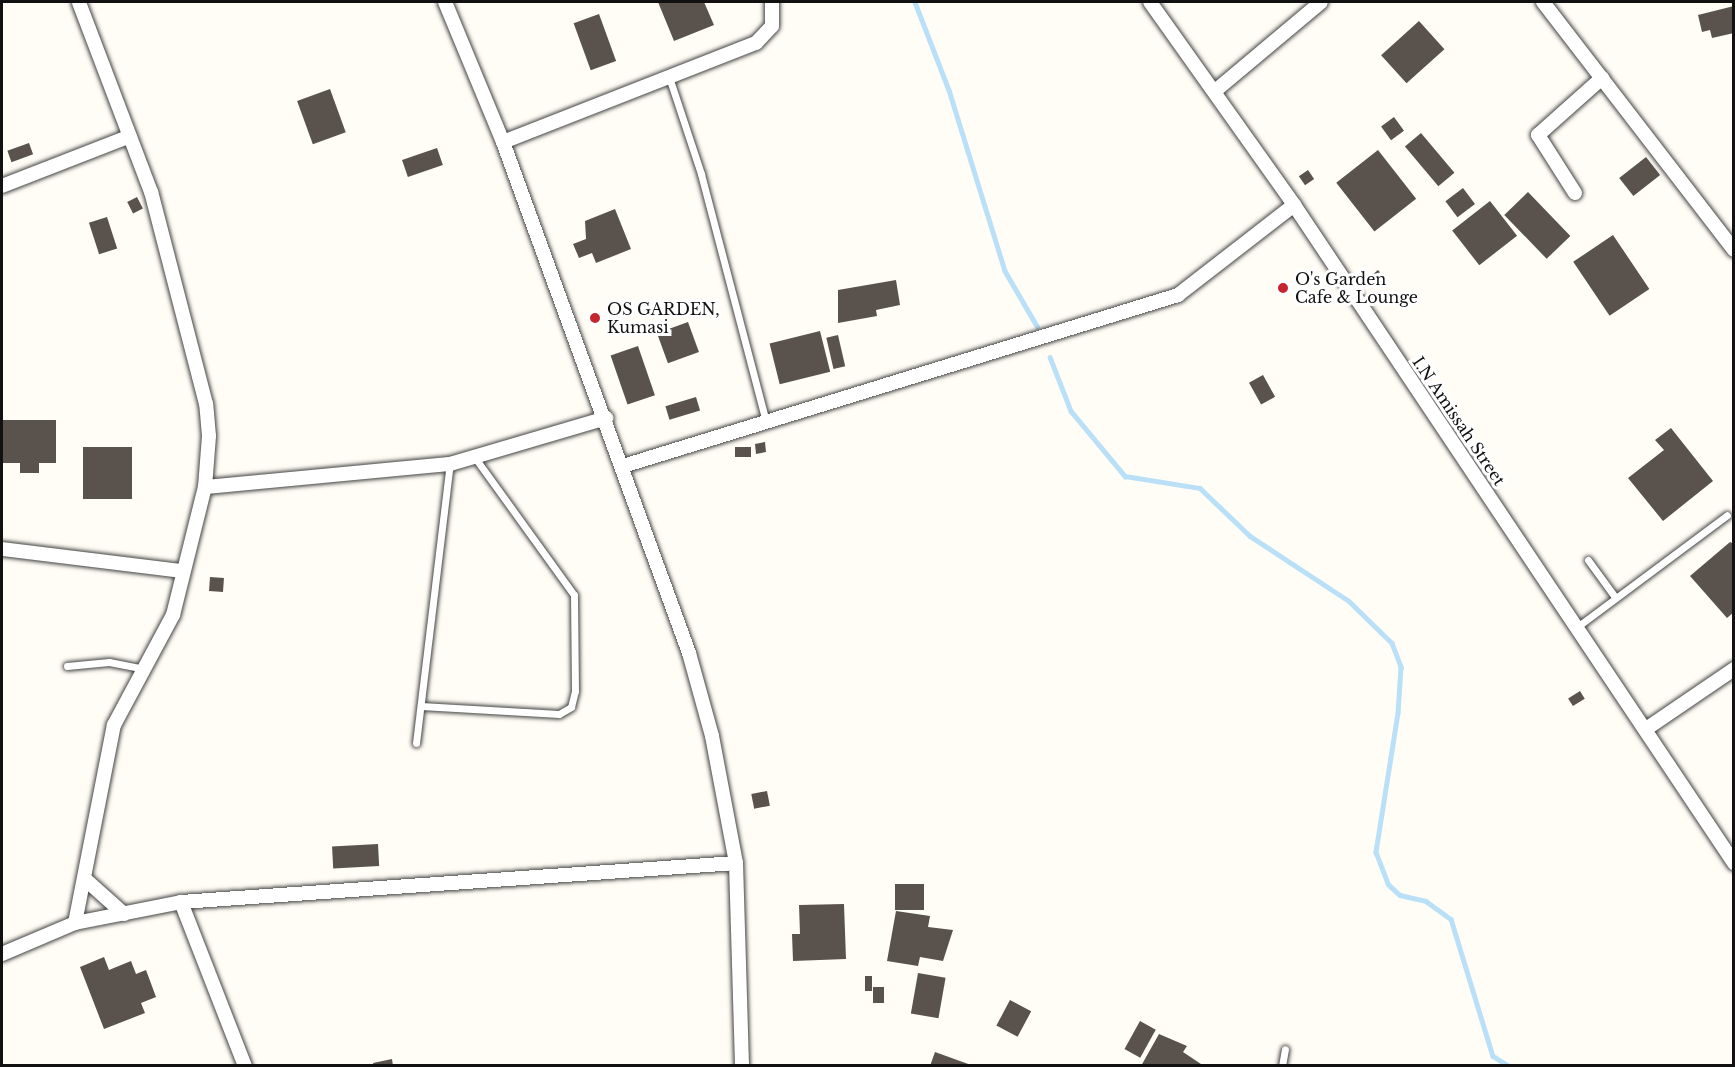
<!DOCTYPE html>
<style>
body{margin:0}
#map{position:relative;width:1735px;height:1067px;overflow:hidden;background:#fffdf5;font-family:"Libre Baskerville",serif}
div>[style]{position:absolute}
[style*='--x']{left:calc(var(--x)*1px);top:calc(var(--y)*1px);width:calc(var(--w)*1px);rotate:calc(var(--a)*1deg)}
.stream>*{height:4.5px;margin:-2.25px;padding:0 2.25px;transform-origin:2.25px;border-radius:2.25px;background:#b9e0f7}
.building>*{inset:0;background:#5a524d;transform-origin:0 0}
.roads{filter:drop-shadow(0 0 2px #444) drop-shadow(0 0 2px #444)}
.lane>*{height:7px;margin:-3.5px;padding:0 3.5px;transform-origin:3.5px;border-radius:3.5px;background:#fff}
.street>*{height:14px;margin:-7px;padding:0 7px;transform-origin:7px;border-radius:7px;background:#fff}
.dots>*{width:16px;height:16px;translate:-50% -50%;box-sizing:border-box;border:3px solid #fff;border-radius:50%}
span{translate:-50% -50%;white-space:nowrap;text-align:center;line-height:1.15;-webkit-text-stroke:6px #fff;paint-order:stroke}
.poi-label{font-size:16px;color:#111}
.left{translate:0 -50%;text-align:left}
.street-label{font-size:16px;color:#111}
.frame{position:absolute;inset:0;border:3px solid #111;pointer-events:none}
</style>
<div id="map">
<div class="stream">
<div style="--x:915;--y:2;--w:94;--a:68.9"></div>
<div style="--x:949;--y:90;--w:189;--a:72.8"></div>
<div style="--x:1005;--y:271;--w:64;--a:59.8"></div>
<div style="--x:1050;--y:357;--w:58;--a:68.7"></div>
<div style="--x:1071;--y:411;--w:85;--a:50.3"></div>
<div style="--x:1125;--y:476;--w:76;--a:9.1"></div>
<div style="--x:1200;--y:488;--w:69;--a:43.8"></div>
<div style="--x:1250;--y:536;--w:118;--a:33.3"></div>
<div style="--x:1349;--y:601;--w:60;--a:44.3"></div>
<div style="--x:1392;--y:643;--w:26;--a:69"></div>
<div style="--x:1401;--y:667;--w:46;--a:93.7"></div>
<div style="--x:1398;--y:713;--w:141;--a:99"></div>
<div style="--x:1376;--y:852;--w:34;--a:69"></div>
<div style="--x:1388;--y:884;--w:16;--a:43"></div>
<div style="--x:1400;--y:895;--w:27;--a:13"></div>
<div style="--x:1426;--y:901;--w:31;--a:36"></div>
<div style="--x:1451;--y:919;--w:143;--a:73"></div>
<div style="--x:1493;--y:1056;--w:19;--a:32"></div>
</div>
<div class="building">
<div style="clip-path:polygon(658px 2px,704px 2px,714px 25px,674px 41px)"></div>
<div style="clip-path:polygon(1734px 6px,1734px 33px,1712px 38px,1710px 30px,1702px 32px,1698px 15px)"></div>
<div style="left:599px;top:14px;width:50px;height:27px;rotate:70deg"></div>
<div style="left:1419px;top:21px;width:38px;height:51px;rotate:48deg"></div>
<div style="left:330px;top:89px;width:46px;height:35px;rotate:70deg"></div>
<div style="left:1394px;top:117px;width:17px;height:16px;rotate:54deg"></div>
<div style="left:1421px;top:133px;width:52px;height:21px;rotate:50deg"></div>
<div style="left:29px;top:143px;width:12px;height:23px;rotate:70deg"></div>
<div style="left:437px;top:148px;width:18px;height:37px;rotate:71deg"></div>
<div style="left:1378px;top:150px;width:62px;height:53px;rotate:52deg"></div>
<div style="left:1646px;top:157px;width:23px;height:34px;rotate:52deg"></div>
<div style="left:1308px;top:170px;width:11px;height:11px;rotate:56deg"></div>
<div style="left:1463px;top:188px;width:20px;height:22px;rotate:53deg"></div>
<div style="left:1528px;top:192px;width:61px;height:33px;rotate:46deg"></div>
<div style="left:137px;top:197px;width:13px;height:11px;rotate:63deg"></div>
<div style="left:1490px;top:201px;width:44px;height:48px;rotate:52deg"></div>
<div style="clip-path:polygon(615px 209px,631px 249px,596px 263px,592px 253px,579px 258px,573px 244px,586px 239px,585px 221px)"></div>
<div style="left:107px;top:217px;width:33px;height:19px;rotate:72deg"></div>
<div style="left:1613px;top:235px;width:65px;height:48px;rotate:56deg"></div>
<div style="left:1378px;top:270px;width:9px;height:10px;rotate:49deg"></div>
<div style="clip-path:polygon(896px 280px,900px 305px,876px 310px,877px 316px,838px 323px,838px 290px)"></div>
<div style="left:688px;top:322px;width:32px;height:33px;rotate:70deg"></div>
<div style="left:820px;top:331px;width:42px;height:52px;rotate:76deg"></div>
<div style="left:838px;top:335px;width:32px;height:12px;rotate:77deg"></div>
<div style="left:638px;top:346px;width:52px;height:29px;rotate:71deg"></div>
<div style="left:1263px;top:375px;width:25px;height:16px;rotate:61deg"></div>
<div style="left:696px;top:397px;width:14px;height:32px;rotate:73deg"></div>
<div style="clip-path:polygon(2px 420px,56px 420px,56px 463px,39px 463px,39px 473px,20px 473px,20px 463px,2px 463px)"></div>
<div style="clip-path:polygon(1671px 428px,1713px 481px,1663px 521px,1628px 478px,1664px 450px,1655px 440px)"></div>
<div style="clip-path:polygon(765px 442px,766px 452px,756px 454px,755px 444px)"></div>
<div style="left:83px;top:447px;width:49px;height:52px"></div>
<div style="left:751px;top:447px;width:10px;height:16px;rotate:90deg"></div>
<div style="clip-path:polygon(1730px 542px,1734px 544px,1734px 612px,1727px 618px,1690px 576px)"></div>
<div style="left:210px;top:577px;width:14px;height:14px;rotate:4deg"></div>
<div style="left:1580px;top:691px;width:9px;height:14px;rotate:58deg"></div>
<div style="left:767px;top:791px;width:15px;height:16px;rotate:79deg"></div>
<div style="left:378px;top:844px;width:22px;height:46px;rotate:87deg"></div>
<div style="left:895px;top:884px;width:29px;height:26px"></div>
<div style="clip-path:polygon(844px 904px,846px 959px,793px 961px,792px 934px,800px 934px,799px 905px)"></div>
<div style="clip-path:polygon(896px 911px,930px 916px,928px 927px,953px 930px,943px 961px,920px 957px,918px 966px,887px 961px)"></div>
<div style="clip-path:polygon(104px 957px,109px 970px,131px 961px,136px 974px,146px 970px,156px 997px,141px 1003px,145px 1013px,104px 1029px,80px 967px)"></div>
<div style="left:918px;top:973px;width:28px;height:41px;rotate:10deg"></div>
<div style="left:865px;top:976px;width:7px;height:15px"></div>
<div style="left:873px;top:987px;width:11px;height:16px"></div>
<div style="left:1010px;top:1000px;width:24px;height:29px;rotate:28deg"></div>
<div style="left:1140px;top:1021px;width:18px;height:32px;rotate:29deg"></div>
<div style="clip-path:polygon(1159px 1034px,1187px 1046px,1183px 1052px,1204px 1066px,1141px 1066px)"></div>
<div style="clip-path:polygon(935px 1052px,971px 1065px,971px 1066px,930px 1066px)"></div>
<div style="clip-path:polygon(392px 1059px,393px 1066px,374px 1066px,373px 1063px)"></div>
</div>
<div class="roads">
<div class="lane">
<div style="--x:669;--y:77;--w:102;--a:71.7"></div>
<div style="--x:701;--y:174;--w:255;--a:75.3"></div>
<div style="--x:1588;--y:560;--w:46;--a:53.9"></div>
<div style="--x:1577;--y:627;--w:187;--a:-36.7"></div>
<div style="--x:67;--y:666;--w:42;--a:-5.4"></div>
<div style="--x:109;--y:662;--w:36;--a:11"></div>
<div style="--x:421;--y:706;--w:138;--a:3.3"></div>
<div style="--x:559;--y:714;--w:14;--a:-30"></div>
<div style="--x:571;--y:707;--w:16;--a:-76"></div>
<div style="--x:575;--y:691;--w:96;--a:-90.6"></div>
<div style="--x:574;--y:595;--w:168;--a:-125.8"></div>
<div style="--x:416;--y:743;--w:281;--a:-83.1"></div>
<div style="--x:1282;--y:1066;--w:17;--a:-80"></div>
</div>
<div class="street">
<div style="--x:445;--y:2;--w:152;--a:67.5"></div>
<div style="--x:503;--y:142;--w:544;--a:70"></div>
<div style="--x:689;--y:653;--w:86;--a:74.5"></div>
<div style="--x:712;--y:736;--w:129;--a:79.3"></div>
<div style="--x:736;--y:863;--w:203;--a:88.3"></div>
<div style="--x:1150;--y:2;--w:249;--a:54.6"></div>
<div style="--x:1294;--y:205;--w:792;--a:56.23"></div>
<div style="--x:1543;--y:2;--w:313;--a:52.4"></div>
<div style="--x:1215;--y:91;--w:138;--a:-40"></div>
<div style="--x:503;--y:142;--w:272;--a:-21.4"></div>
<div style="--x:756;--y:43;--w:23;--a:-47"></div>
<div style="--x:772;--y:26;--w:24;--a:-90"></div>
<div style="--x:2;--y:186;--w:137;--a:-21.3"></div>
<div style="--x:1575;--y:193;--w:69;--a:-122.5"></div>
<div style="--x:1538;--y:135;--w:86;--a:-41.7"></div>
<div style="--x:623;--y:466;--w:581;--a:-17.12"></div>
<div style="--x:1178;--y:295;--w:147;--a:-37.8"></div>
<div style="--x:205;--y:487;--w:246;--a:-5.4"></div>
<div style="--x:450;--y:464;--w:163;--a:-16.4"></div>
<div style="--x:2;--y:549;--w:181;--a:7"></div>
<div style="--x:1646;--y:729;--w:107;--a:-34.3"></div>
<div style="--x:86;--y:880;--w:51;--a:41.8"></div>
<div style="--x:181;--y:902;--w:176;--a:68.7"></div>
<div style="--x:75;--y:923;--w:202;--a:-78.9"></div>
<div style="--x:114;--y:725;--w:125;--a:-61.8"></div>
<div style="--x:173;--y:615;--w:132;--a:-76"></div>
<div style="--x:205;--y:487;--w:51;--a:-85.5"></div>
<div style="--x:209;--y:436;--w:32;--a:-95"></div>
<div style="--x:206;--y:404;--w:219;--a:-104.5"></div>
<div style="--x:151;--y:192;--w:203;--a:-110.8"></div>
<div style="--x:2;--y:954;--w:79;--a:-23"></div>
<div style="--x:75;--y:923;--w:108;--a:-11.2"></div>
<div style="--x:181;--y:902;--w:556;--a:-4.02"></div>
</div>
</div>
<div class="dots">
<div style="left:1283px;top:288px;background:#c4262e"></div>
<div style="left:595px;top:318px;background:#c4262e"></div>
</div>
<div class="poi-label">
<span class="left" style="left:1295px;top:288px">O's Garden<br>Cafe &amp; Lounge</span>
<span class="left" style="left:607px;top:318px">OS GARDEN,<br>Kumasi</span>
</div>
<div class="street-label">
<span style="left:1459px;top:421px;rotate:56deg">I.N Amissah Street</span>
</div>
<div class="frame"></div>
</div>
